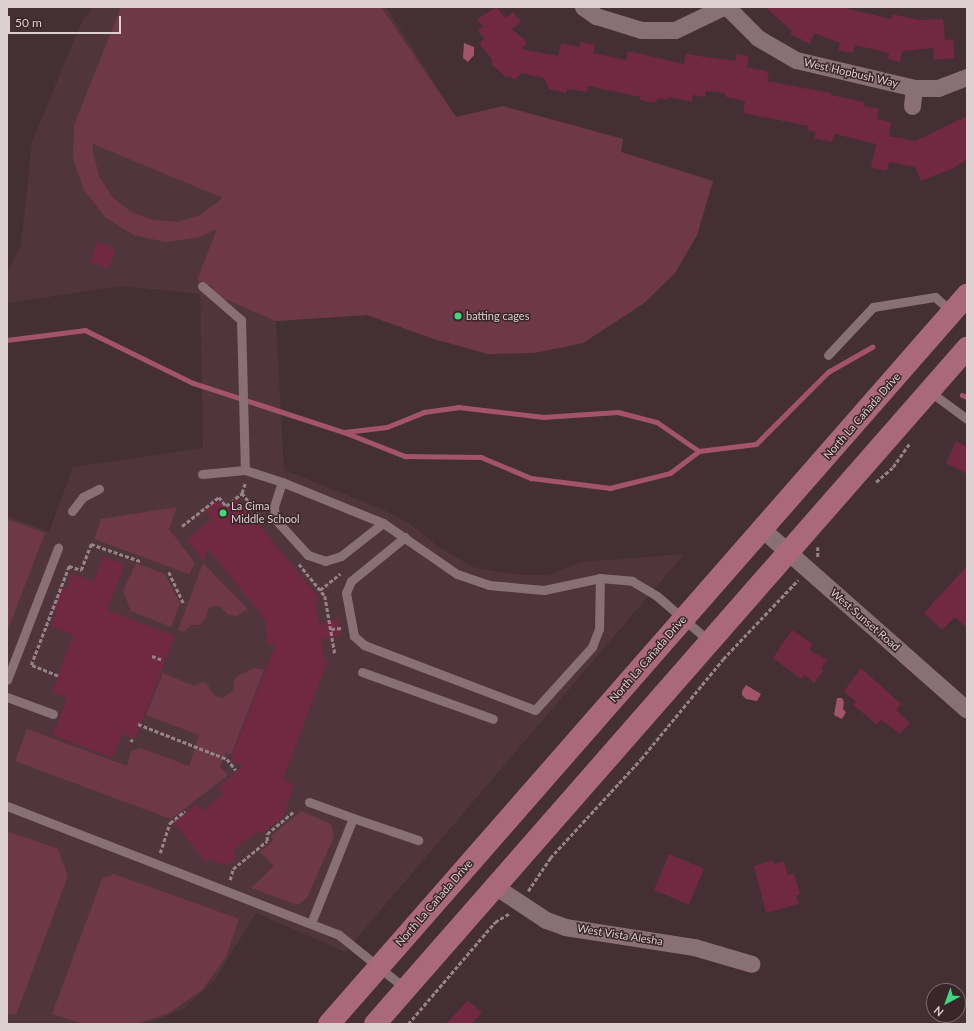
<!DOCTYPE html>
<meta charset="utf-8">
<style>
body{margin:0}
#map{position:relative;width:974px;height:1031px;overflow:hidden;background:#432f34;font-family:Lato,sans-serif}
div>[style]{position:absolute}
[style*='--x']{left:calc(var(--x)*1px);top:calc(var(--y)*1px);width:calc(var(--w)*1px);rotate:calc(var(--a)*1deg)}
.built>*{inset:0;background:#51353c}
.green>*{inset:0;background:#6f3848}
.water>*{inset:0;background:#a3546c}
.stream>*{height:4.5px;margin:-2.25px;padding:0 2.25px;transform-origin:2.25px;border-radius:2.25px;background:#a3546c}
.building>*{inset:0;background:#712841;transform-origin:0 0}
.path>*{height:2.5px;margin-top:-1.25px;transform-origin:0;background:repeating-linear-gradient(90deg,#948387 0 4px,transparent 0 6px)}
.lane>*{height:9px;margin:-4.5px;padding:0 4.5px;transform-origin:4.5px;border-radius:4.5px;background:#887076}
.street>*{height:17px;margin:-8.5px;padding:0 8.5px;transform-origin:8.5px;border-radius:8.5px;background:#887076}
.primary>*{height:22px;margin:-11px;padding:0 11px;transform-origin:11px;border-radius:11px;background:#aa687b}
.dots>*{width:11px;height:11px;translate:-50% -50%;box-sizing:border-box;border:2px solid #39252a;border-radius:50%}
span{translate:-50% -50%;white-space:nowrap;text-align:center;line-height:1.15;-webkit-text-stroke:3px #39252a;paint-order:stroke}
.street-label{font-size:11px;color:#ddcfd2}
.poi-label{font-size:11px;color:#ddcfd2}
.left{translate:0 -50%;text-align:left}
.frame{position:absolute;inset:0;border:8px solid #ddcfd2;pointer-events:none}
.north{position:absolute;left:926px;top:983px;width:40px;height:40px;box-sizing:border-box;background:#39252a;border:1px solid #7b696d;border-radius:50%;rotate:221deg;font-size:11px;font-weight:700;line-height:16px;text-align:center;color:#ddcfd2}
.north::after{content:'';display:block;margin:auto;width:14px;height:18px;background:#41d77c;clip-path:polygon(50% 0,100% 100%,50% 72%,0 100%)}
.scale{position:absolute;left:8px;top:16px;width:113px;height:18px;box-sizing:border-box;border:2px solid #ddcfd2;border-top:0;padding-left:5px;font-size:12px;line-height:14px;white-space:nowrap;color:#ddcfd2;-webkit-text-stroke:3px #39252a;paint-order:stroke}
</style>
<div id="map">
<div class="built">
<div style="clip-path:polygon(93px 7px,386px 7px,456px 117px,503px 106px,623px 139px,621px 152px,713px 181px,697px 235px,675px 273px,645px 303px,583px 343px,534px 353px,488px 354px,434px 339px,367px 315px,276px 321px,284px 470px,384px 510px,412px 525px,440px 548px,475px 568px,520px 575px,550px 575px,580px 562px,684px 554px,345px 952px,256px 913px,215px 980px,184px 1008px,149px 1024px,7px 1024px,7px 516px,49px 532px,73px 467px,203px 448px,200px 294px,122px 286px,7px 303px,7px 273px,21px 245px,32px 142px,82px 21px)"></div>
</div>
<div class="green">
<div style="clip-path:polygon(evenodd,121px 7px,381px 7px,456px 117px,503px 106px,623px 139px,621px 152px,713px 181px,697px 235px,675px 273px,644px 303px,583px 343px,534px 353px,488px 354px,434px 339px,367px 315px,276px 321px,211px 293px,214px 287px,197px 280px,217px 229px,200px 237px,166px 242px,133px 235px,105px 217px,84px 190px,73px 159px,74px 125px,121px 7px,93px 144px,223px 198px,200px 215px,177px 222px,153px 220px,131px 212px,112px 197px,99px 176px,93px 153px,93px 144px)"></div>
<div style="clip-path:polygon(177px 507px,169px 529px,195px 563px,189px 574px,94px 539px,101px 519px)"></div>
<div style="clip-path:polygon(7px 519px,45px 533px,7px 632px)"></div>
<div style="clip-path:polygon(136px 563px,165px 574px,180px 603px,171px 627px,131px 611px,123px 591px)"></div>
<div style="clip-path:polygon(203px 563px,248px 609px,237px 616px,228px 615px,220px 606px,214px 606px,208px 609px,206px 618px,199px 625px,191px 625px,184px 632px,178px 630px)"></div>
<div style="clip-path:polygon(254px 668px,264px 670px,231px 755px,226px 753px,220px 767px,228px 775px,171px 819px,15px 761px,27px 729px,127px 766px,131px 751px,141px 748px,189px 766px,199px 735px,146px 715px,163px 673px,194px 686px,202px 682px,207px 684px,215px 696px,223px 698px,234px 690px,233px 681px,239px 675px)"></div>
<div style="clip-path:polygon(301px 811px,331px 824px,334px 836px,307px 898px,297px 905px,251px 888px,274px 866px,260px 852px,274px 840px,271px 836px)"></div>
<div style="clip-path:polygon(7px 831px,58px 849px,68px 876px,16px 1015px,7px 1014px)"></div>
<div style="clip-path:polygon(114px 874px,239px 919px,226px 957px,202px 990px,169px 1013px,136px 1024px,84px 1024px,52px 1014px,102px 879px)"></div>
</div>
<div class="water">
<div style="clip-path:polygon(464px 43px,474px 47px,474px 55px,468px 62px,463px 58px)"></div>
<div style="clip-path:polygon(746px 685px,761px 694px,757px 701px,746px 699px,742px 695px,742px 691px)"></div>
<div style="clip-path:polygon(837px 698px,842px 698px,844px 702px,843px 709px,846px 712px,842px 719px,834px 715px)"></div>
</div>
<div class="stream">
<div style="--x:7;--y:340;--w:79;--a:-7.3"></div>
<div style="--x:85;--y:330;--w:120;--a:26.1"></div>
<div style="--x:193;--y:383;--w:159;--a:18"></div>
<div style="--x:344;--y:432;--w:66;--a:21.5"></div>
<div style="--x:405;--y:456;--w:76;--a:0.8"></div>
<div style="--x:481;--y:457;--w:54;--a:22.8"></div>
<div style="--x:531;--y:478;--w:80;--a:7.2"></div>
<div style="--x:610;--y:488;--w:62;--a:-14"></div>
<div style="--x:670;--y:473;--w:36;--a:-37"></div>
<div style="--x:699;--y:451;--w:57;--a:-7"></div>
<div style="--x:756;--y:444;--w:102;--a:-45"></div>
<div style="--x:828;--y:372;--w:51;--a:-29.6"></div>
<div style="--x:962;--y:395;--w:5;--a:22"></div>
<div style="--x:345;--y:432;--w:42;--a:-6.8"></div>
<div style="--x:387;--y:427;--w:40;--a:-22"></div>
<div style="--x:424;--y:412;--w:34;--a:-8"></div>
<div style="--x:458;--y:407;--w:86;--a:6.7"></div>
<div style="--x:543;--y:417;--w:75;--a:-3.8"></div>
<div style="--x:618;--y:412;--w:40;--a:14.4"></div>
<div style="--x:657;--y:422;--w:51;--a:34.6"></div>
</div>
<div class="building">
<div style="clip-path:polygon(497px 7px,505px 18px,513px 12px,521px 22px,512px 29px,527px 42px,522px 49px,558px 56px,561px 43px,580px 47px,580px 42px,595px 45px,593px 53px,626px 60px,628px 51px,684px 64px,686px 54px,735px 61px,737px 54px,749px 57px,747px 67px,769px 72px,767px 81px,831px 93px,831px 95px,864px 102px,864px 106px,879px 109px,877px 119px,891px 122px,889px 136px,915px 141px,967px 116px,967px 159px,954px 168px,921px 181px,915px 167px,889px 162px,887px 171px,871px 168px,876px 144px,835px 134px,832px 142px,814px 138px,816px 132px,807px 130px,808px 126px,743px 113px,745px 101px,726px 97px,724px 93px,706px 91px,705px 97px,693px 95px,692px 102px,669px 97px,668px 100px,659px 98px,654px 103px,640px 100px,640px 97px,588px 86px,587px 92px,567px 89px,566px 93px,549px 89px,544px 78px,521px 73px,515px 80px,509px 76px,507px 78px,491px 64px,493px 61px,479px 43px,484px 39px,478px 30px,483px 27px,477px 19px)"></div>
<div style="clip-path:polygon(765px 7px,841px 7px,891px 19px,892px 14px,919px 20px,943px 19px,945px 40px,953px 39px,955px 58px,934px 60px,933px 48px,902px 51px,900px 62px,888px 59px,889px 53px,855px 45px,853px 53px,838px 50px,840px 43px,814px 33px,810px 44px,790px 34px,792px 31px)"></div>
<div style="left:97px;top:242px;width:20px;height:21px;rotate:20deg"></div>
<div style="clip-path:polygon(956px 441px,967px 447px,967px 474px,946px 463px)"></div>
<div style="clip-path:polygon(237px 498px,320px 599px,315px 603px,319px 623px,339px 619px,341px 636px,321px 639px,324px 658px,328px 660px,283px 779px,294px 784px,283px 817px,261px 834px,258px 831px,234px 849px,236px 851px,233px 854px,236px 858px,226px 866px,223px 862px,218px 865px,211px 857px,205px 862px,174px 822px,197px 803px,203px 811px,223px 794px,218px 788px,243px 766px,230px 761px,276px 644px,267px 644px,265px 619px,208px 549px,203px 561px,187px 540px,212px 519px,205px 510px,218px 499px,225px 508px)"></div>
<div style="clip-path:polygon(103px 556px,125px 564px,107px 610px,175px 636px,135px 739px,122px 734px,112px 758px,53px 735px,67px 698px,52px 692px,73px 635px,51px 626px,56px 612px,53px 610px,62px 587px,66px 589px,72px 573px,94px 582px)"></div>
<div style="clip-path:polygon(967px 566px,967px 628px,955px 617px,942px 630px,924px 613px)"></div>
<div style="clip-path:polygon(792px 630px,813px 644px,809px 650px,827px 660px,821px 668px,824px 670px,814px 683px,805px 675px,801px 679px,773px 658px)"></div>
<div style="clip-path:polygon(861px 668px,901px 704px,896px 710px,910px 723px,900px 734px,881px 720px,877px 725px,852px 704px,856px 702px,844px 691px)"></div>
<div style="left:669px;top:854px;width:38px;height:39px;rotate:23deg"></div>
<div style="clip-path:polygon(773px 860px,774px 864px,784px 861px,788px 875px,794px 873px,800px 894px,796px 895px,799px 904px,766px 913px,754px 866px)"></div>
<div style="clip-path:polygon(468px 1000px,482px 1013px,471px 1024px,446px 1024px)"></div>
</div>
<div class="path">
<div style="--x:876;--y:482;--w:23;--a:-41"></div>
<div style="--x:893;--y:467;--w:28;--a:-55"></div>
<div style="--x:242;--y:493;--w:10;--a:-73"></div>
<div style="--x:182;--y:526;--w:47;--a:-38.1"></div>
<div style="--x:219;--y:497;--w:11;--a:52"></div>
<div style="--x:226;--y:506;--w:21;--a:-39"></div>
<div style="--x:242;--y:493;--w:34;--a:52"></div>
<div style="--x:818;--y:547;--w:10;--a:90"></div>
<div style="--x:299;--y:564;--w:41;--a:50.9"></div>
<div style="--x:325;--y:596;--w:59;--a:80.2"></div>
<div style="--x:169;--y:572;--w:35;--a:65"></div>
<div style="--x:320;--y:590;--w:26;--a:-39"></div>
<div style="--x:331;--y:629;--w:11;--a:-5"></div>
<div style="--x:152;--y:656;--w:12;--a:20"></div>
<div style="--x:58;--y:676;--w:29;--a:-158"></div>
<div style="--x:31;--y:665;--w:106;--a:-69"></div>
<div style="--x:69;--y:566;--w:13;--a:18"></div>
<div style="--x:81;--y:570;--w:28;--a:-69"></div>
<div style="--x:91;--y:544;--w:52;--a:19.1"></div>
<div style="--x:138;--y:724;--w:96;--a:21.5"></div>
<div style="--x:227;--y:759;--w:14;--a:51"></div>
<div style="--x:131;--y:742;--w:3;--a:-72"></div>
<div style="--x:160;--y:853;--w:32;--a:-72"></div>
<div style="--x:170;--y:823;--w:19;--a:-39"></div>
<div style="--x:230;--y:880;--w:11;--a:-75"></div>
<div style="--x:233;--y:869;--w:44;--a:-39.5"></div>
<div style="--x:267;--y:841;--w:7;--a:-90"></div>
<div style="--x:267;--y:834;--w:35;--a:-40"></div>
<div style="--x:528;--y:891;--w:40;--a:-56"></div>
<div style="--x:550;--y:858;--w:134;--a:-47.4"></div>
<div style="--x:641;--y:759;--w:129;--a:-50.6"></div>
<div style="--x:723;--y:659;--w:109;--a:-46.5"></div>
<div style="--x:408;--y:1024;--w:134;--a:-49.5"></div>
<div style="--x:495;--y:922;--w:17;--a:-31"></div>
</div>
<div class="lane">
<div style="--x:202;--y:286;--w:52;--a:41.1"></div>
<div style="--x:241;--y:320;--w:150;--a:88.5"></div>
<div style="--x:828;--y:355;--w:66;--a:-46.8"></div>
<div style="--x:873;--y:307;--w:63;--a:-9.2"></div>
<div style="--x:935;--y:297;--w:23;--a:41"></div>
<div style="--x:929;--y:391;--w:47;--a:36.4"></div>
<div style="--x:202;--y:474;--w:43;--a:-5.3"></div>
<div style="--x:245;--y:470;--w:39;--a:18"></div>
<div style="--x:282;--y:482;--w:109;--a:22.1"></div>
<div style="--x:383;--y:523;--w:90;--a:34.6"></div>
<div style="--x:457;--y:574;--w:34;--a:19"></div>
<div style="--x:489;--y:585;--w:55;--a:5.2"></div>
<div style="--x:544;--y:590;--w:57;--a:-12.1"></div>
<div style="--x:600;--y:578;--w:32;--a:5"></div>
<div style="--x:632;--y:581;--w:29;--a:31"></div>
<div style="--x:657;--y:596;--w:69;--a:40.9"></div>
<div style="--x:282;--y:482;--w:26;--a:108"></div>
<div style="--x:274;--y:507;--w:12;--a:85"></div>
<div style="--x:275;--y:519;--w:49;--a:47.5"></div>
<div style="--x:308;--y:555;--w:18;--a:19"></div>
<div style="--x:325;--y:561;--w:17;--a:-17"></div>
<div style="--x:341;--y:556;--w:53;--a:-38.2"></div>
<div style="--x:72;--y:511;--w:18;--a:-52"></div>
<div style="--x:83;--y:497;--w:18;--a:-27"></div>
<div style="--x:405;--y:537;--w:70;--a:140.8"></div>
<div style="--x:351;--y:581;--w:13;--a:113"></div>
<div style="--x:346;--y:593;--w:44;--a:79.5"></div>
<div style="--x:354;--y:636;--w:13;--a:42"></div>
<div style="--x:364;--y:645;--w:183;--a:20.8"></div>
<div style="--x:535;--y:710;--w:85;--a:-47.9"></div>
<div style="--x:592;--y:647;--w:19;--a:-69"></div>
<div style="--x:599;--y:629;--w:51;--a:-88.9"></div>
<div style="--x:362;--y:672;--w:139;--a:19.7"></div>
<div style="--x:7;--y:680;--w:142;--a:-68.9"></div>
<div style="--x:7;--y:697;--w:49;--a:20.3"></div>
<div style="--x:309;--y:802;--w:47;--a:20"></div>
<div style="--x:7;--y:806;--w:356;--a:21.2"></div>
<div style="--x:339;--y:935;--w:86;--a:38.9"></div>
<div style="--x:311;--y:923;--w:113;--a:-68.2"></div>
<div style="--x:353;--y:818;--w:69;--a:18.7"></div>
</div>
<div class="street">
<div style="--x:583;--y:7;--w:16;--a:35"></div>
<div style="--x:596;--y:16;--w:47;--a:17.3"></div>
<div style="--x:641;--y:30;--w:34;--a:0"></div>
<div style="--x:675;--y:30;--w:53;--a:-25.6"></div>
<div style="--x:727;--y:7;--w:44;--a:45"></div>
<div style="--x:758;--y:38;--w:44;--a:30.1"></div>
<div style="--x:796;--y:60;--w:121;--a:13.3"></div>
<div style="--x:914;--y:88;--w:24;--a:0"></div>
<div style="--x:938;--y:88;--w:31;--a:-21"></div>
<div style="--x:912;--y:106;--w:18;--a:-84"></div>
<div style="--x:762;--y:529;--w:273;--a:41.4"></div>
<div style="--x:496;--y:887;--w:60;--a:33.4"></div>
<div style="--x:546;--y:920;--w:20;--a:20"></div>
<div style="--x:565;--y:927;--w:131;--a:8.8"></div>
<div style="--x:694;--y:947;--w:60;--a:16.3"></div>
</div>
<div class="primary">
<div style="--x:329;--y:1024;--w:969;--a:-48.81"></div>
<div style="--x:375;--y:1024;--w:899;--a:-48.79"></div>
</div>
<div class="dots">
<div style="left:458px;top:316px;background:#41d77c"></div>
<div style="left:223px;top:513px;background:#41d77c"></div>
</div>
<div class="street-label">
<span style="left:851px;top:73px;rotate:13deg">West Hopbush Way</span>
<span style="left:862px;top:416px;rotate:-49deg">North La Cañada Drive</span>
<span style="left:865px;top:620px;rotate:41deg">West Sunset Road</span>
<span style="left:648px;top:659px;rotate:-49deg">North La Cañada Drive</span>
<span style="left:434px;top:903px;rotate:-49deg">North La Cañada Drive</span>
<span style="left:620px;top:935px;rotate:9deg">West Vista Alesha</span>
</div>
<div class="poi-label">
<span class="left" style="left:466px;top:316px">batting cages</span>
<span class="left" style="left:231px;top:513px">La Cima<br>Middle School</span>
</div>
<div class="frame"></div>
<div class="north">N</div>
<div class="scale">50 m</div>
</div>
